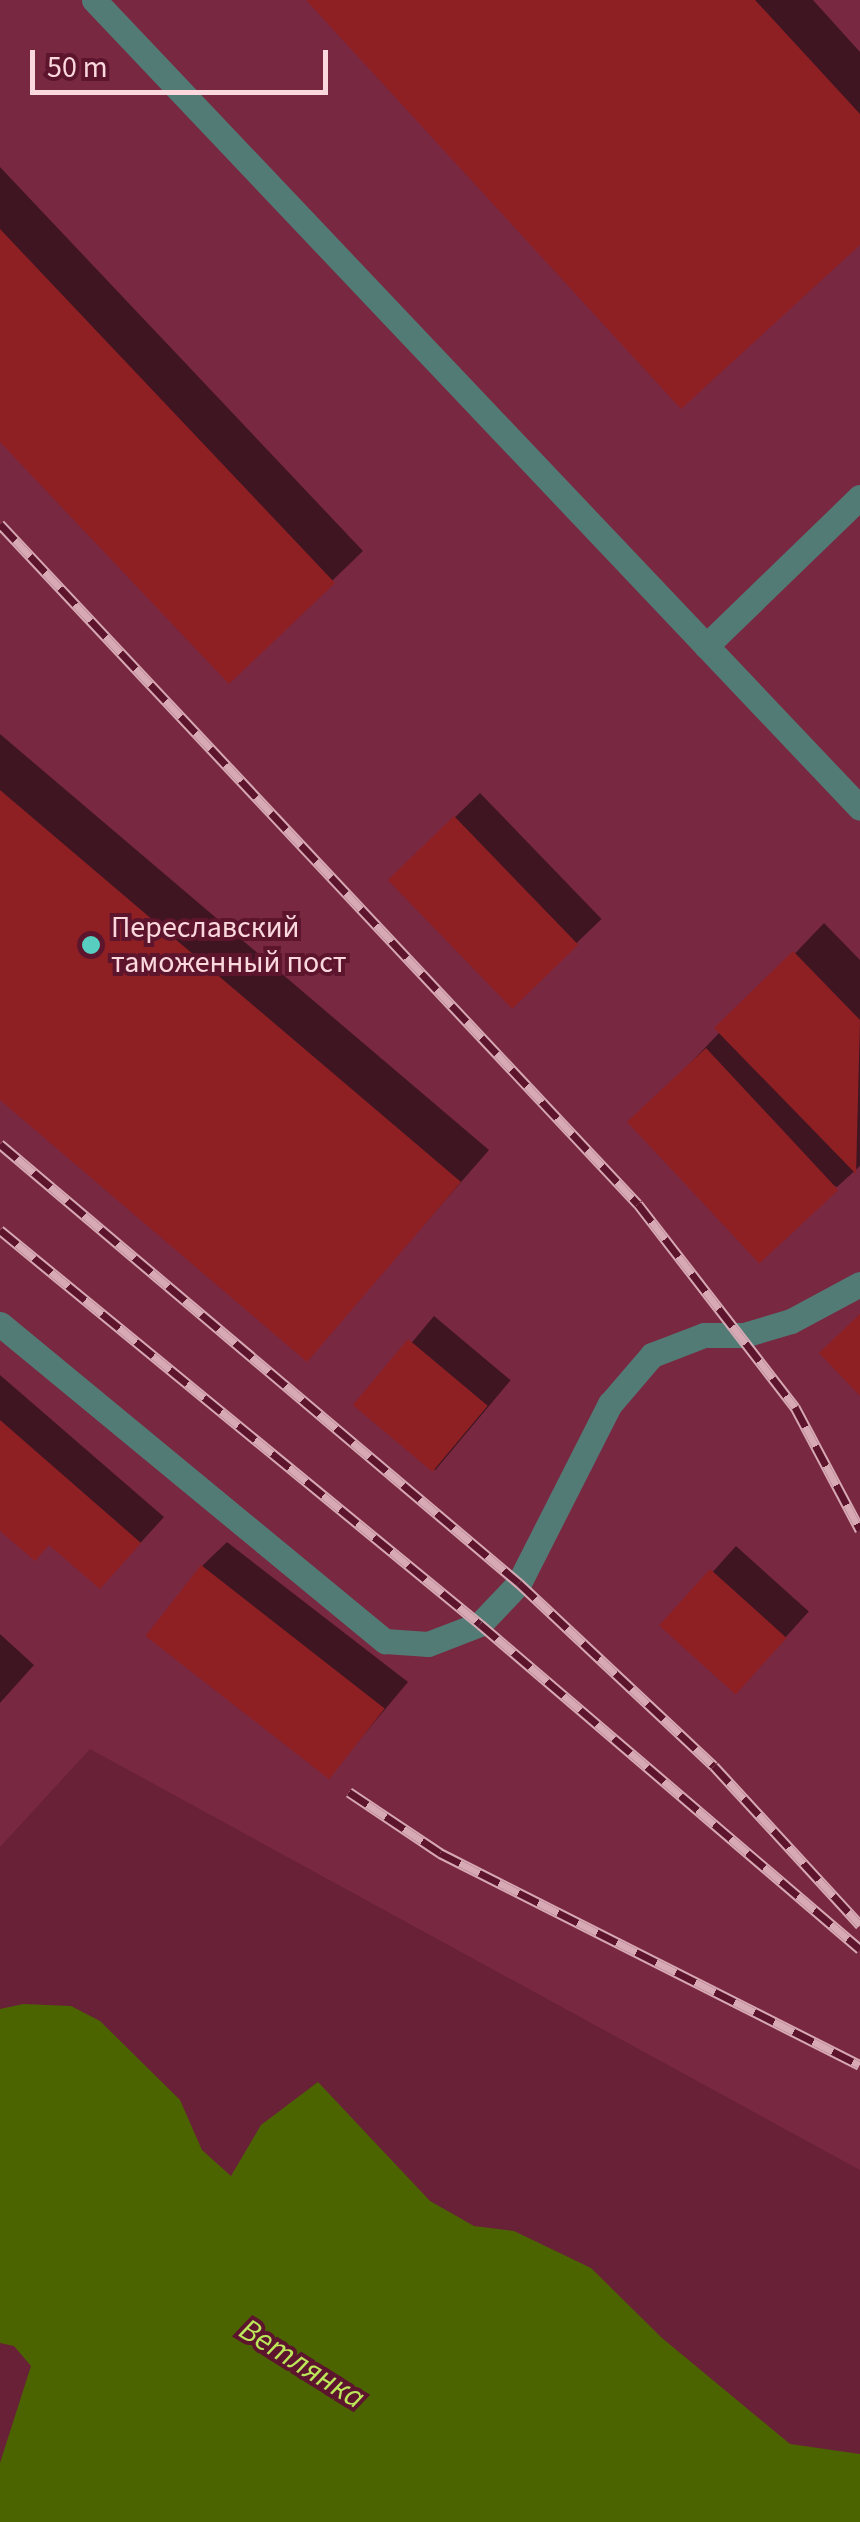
<!DOCTYPE html>
<meta charset="utf-8">
<style>
body{margin:0}
#map{position:relative;width:860px;height:2522px;overflow:hidden;background:#692138;font-family:"Source Sans 3",sans-serif}
div>[style]{position:absolute}
[style*='--x']{left:calc(var(--x)*1px);top:calc(var(--y)*1px);width:calc(var(--w)*1px);rotate:calc(var(--a)*1deg)}
.built>*{inset:0;background:#792841}
.water>*{inset:0;background:#4b6400}
.shadow>*{inset:0;background:#0007;transform-origin:0 0}
.building>*{inset:0;background:#8e2024;transform-origin:0 0}
.minor>*{height:25px;margin:-12.5px;padding:0 12.5px;transform-origin:12.5px;border-radius:12.5px;background:#527b75}
.rail>*{height:11px;margin-top:-5.5px;transform-origin:0;background:repeating-linear-gradient(90deg,#5d152e 0 22px,#d6a9b4 0 44px);box-sizing:border-box;border-block:2px solid #d6a9b4}
.dots>*{width:28px;height:28px;translate:-50% -50%;box-sizing:border-box;border:5px solid #5d152e;border-radius:50%}
span{translate:-50% -50%;white-space:nowrap;text-align:center;line-height:1.15;-webkit-text-stroke:8px #5d152e;paint-order:stroke}
.poi-label{font-size:30px;color:#fbd7de}
.left{translate:0 -50%;text-align:left}
.water-label{font-size:32px;color:#bce859;font-style:italic}
.scale{position:absolute;left:30px;top:50px;width:298px;height:45px;box-sizing:border-box;border:5px solid #fbd7de;border-top:0;padding-left:12px;font-size:30px;line-height:35px;white-space:nowrap;color:#fbd7de;-webkit-text-stroke:8px #5d152e;paint-order:stroke}
</style>
<div id="map">
<div class="built">
<div style="clip-path:polygon(0 0,860px 0,860px 2170px,90px 1749px,0 1847px)"></div>
</div>
<div class="water">
<div style="clip-path:polygon(23px 2004px,71px 2006px,100px 2021px,180px 2100px,202px 2150px,231px 2176px,261px 2125px,318px 2082px,430px 2201px,474px 2226px,514px 2231px,591px 2268px,662px 2338px,790px 2444px,860px 2454px,860px 2522px,0 2522px,0 2463px,31px 2366px,14px 2346px,0 2343px,0 2009px)"></div>
</div>
<div class="shadow">
<div style="clip-path:polygon(310px 0,813px 0,860px 52px,860px 241px)"></div>
<div style="clip-path:polygon(0 167px,363px 551px,229px 680px,0 438px)"></div>
<div style="clip-path:polygon(0 734px,489px 1150px,307px 1359px,0 1097px)"></div>
<div style="left:480px;top:793px;width:175px;height:124px;rotate:46deg"></div>
<div style="clip-path:polygon(824px 923px,860px 960px,860px 1166px,837px 1187px,656px 1099px)"></div>
<div style="left:434px;top:1316px;width:100px;height:117px;rotate:40deg"></div>
<div style="clip-path:polygon(0 1375px,164px 1517px,124px 1561px,0 1527px)"></div>
<div style="clip-path:polygon(227px 1542px,408px 1682px,330px 1775px,202px 1566px)"></div>
<div style="left:736px;top:1546px;width:98px;height:109px;rotate:42deg"></div>
<div style="clip-path:polygon(0 1634px,34px 1665px,0 1703px)"></div>
</div>
<div class="building">
<div style="clip-path:polygon(306px 0,755px 0,860px 114px,860px 245px,681px 409px)"></div>
<div style="clip-path:polygon(0 229px,335px 583px,229px 684px,0 442px)"></div>
<div style="clip-path:polygon(0 790px,461px 1182px,307px 1362px,0 1100px)"></div>
<div style="left:454px;top:816px;width:179px;height:92px;rotate:46deg"></div>
<div style="clip-path:polygon(793px 951px,860px 1020px,856px 1174px,714px 1028px)"></div>
<div style="left:706px;top:1048px;width:194px;height:108px;rotate:47deg"></div>
<div style="clip-path:polygon(860px 1314px,860px 1396px,819px 1353px)"></div>
<div style="left:408px;top:1339px;width:104px;height:86px;rotate:40deg"></div>
<div style="clip-path:polygon(0 1420px,141px 1543px,100px 1589px,49px 1545px,35px 1561px,0 1531px)"></div>
<div style="left:201px;top:1565px;width:233px;height:90px;rotate:38deg"></div>
<div style="left:710px;top:1569px;width:103px;height:76px;rotate:42deg"></div>
</div>
<div class="minor">
<div style="--x:94;--y:0;--w:1113;--a:46.53"></div>
<div style="--x:706;--y:646;--w:214;--a:-44.1"></div>
<div style="--x:0;--y:1324;--w:499;--a:39.5"></div>
<div style="--x:385;--y:1641;--w:43;--a:4"></div>
<div style="--x:428;--y:1644;--w:56;--a:-21"></div>
<div style="--x:480;--y:1624;--w:57;--a:-46.4"></div>
<div style="--x:519;--y:1583;--w:201;--a:-63.1"></div>
<div style="--x:610;--y:1404;--w:65;--a:-49.4"></div>
<div style="--x:652;--y:1355;--w:56;--a:-21"></div>
<div style="--x:704;--y:1335;--w:40;--a:0"></div>
<div style="--x:744;--y:1335;--w:49;--a:-16.6"></div>
<div style="--x:791;--y:1321;--w:78;--a:-28.2"></div>
</div>
<div class="rail">
<div style="--x:0;--y:524;--w:932;--a:46.83"></div>
<div style="--x:638;--y:1204;--w:257;--a:52.3"></div>
<div style="--x:795;--y:1407;--w:139;--a:62.1"></div>
<div style="--x:0;--y:1144;--w:680;--a:40.23"></div>
<div style="--x:519;--y:1583;--w:267;--a:43.2"></div>
<div style="--x:714;--y:1766;--w:216;--a:47.4"></div>
<div style="--x:0;--y:1230;--w:621;--a:39.38"></div>
<div style="--x:480;--y:1624;--w:500;--a:40.54"></div>
<div style="--x:349;--y:1792;--w:110;--a:33.8"></div>
<div style="--x:440;--y:1853;--w:470;--a:26.8"></div>
</div>
<div class="dots">
<div style="left:91px;top:945px;background:#58cec0"></div>
</div>
<div class="poi-label">
<span class="left" style="left:111px;top:945px">Переславский<br>таможенный пост</span>
</div>
<div class="water-label">
<span style="left:302px;top:2364px;rotate:32deg">Ветлянка</span>
</div>
<div class="scale">50 m</div>
</div>
